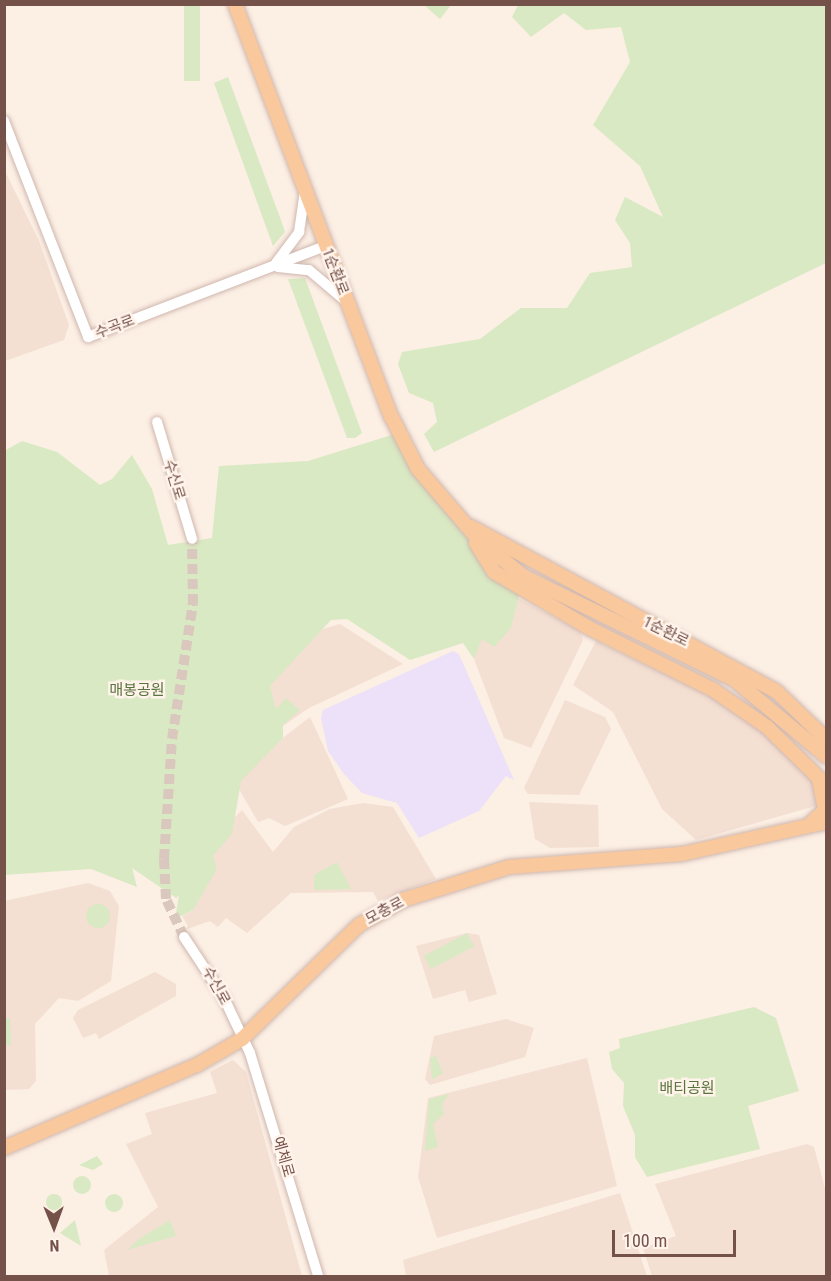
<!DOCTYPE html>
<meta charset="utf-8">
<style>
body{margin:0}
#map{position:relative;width:831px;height:1281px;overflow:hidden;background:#fcefe4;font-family:"Roboto Condensed","Noto Sans KR",sans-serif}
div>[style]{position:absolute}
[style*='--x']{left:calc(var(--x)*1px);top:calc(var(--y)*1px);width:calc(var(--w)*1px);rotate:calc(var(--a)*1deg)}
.residential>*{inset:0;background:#f4dfd3}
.education>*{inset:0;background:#ece1f8}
.green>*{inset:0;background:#d9e9c3;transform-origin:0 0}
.round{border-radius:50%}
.minor-tunnel>*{height:10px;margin-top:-5px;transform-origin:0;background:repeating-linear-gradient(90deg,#dac8be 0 10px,transparent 0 15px)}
.roads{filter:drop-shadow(0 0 2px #cfb7ae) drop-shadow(0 0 2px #cfb7ae)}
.minor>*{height:10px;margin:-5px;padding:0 5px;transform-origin:5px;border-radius:5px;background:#fff}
.major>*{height:14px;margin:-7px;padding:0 7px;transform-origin:7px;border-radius:7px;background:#fac89d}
span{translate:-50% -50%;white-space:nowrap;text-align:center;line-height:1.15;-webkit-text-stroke:5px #fff3ea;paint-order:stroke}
.street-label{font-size:15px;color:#74524a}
.park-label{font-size:15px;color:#58743f}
.frame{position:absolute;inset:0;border:6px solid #74524a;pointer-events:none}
.north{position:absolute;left:24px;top:1197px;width:60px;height:60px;-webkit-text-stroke:4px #fff3ea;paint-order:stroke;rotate:179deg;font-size:16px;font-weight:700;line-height:24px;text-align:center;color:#74524a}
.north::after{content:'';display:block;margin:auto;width:21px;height:27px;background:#74524a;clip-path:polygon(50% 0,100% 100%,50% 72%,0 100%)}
.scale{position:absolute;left:612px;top:1230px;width:124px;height:27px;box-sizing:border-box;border:3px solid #74524a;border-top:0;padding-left:8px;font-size:18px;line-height:21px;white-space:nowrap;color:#74524a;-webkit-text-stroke:4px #fff3ea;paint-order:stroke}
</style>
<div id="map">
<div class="residential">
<div style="clip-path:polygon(4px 169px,39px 241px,69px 325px,64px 340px,5px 361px)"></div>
<div style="clip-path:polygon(499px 588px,580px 631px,583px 640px,531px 748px,504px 738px,474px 659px)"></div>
<div style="clip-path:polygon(340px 624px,403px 664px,309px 708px,277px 730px,262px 672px,309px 633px)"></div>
<div style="clip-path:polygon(596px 641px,710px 696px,760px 730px,813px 776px,819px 805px,696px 840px,662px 809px,613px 712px,573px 685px)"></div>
<div style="clip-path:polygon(565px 700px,605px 717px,611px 729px,579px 795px,528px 794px,524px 788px)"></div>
<div style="clip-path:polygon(310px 717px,348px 799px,285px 826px,269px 818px,258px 822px,232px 777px)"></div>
<div style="clip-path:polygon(529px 802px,598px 805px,599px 847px,550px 848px,535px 839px)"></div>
<div style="clip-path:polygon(363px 803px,393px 807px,436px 879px,378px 901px,373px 892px,291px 893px,247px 933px,226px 918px,218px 927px,210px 921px,184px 930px,188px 926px,182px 916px,193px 910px,209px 844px,242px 810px,273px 852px,294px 827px,330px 809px)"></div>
<div style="clip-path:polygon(88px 883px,110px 891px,119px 906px,111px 981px,78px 1001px,59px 998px,35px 1024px,36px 1081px,29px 1089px,5px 1090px,4px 901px)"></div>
<div style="clip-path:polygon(467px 933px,479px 935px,497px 994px,469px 1002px,465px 990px,433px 999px,416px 946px)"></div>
<div style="clip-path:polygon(155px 972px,176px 984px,176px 996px,99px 1039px,96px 1033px,83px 1038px,73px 1018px,78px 1010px)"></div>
<div style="clip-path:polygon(506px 1019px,534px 1028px,525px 1057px,430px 1085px,425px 1079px,434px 1036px)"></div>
<div style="clip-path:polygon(587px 1058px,617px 1186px,437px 1238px,418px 1177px,428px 1098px)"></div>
<div style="clip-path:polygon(233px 1060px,246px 1072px,302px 1276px,109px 1276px,104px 1250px,158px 1207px,126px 1144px,152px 1134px,145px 1113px,217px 1093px,210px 1072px)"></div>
<div style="clip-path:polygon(807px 1144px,814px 1147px,826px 1192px,826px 1276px,652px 1276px,643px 1248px,676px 1236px,655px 1184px)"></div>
<div style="clip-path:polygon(620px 1193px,647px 1276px,406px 1276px,403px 1260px)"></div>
</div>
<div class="education">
<div style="clip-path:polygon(453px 651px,459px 654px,514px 780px,506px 776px,479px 811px,419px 838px,397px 803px,362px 793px,344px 774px,328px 751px,321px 718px,323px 710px)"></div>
</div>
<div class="green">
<div style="left:184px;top:5px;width:16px;height:76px"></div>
<div style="clip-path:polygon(424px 5px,451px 5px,440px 19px)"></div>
<div style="clip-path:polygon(518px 5px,826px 5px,826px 263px,434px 452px,424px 434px,437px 422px,433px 403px,409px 393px,398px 364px,402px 352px,480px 339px,521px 308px,567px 308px,590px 273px,632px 267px,630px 243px,615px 220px,625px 197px,663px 217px,640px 166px,593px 125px,630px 62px,621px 27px,586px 30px,564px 13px,531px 37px,512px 17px)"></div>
<div style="clip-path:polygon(228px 77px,282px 223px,285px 232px,273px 246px,214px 83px)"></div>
<div style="clip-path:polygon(305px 278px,362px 433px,355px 438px,347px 438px,288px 279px)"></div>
<div style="clip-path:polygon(395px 434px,430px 494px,495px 564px,522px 583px,511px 628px,494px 647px,482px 639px,474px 659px,463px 643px,410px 660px,347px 619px,331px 620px,270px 686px,276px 709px,286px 698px,300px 710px,283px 725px,283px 738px,241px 781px,232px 834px,213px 856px,217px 869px,193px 910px,175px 919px,179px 895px,176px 898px,132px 868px,137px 887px,91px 869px,4px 875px,4px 451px,22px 441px,57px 452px,100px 485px,112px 479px,132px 455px,152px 489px,168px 545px,212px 538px,219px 466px,308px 461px)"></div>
<div style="clip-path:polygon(337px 862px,351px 889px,314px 890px,314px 875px)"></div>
<div class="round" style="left:86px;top:904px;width:24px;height:24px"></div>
<div style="left:467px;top:933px;width:15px;height:49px;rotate:62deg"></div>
<div style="clip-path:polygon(754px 1007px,776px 1018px,799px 1091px,748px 1106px,760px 1149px,647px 1177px,635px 1157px,635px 1135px,623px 1106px,624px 1083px,612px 1069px,609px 1052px,620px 1048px,619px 1039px)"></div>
<div style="clip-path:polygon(5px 1018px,10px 1018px,11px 1045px,5px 1045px)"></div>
<div style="clip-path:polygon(436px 1056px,443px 1073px,432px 1080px,430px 1058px)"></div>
<div style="clip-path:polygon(449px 1094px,442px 1104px,444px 1114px,433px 1124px,438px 1147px,425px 1151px,429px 1099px)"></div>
<div style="clip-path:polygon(97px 1156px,103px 1164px,93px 1170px,79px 1165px)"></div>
<div class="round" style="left:73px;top:1176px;width:18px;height:18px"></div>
<div class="round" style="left:105px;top:1194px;width:18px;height:18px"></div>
<div class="round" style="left:46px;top:1194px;width:16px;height:16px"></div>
<div style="clip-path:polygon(75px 1220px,81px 1246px,60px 1233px)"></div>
<div style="clip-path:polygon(170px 1220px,176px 1236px,127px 1250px,142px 1237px)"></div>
</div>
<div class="minor-tunnel">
<div style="--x:184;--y:937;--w:42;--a:-115.3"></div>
<div style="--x:166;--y:899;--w:40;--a:-92.9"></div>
<div style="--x:164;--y:859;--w:120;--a:-86.2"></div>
<div style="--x:172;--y:739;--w:137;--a:-81.2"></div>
<div style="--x:193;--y:604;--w:65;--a:-90.9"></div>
</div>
<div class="roads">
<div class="minor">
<div style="--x:4;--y:121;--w:232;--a:68.7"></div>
<div style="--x:88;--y:337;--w:254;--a:-21"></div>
<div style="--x:276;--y:263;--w:39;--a:-53"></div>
<div style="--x:299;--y:232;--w:41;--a:-81.7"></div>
<div style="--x:278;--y:267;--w:31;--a:6"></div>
<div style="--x:309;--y:270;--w:51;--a:40.2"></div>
<div style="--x:157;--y:422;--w:122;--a:73.3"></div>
<div style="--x:184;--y:937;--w:73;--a:56.7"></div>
<div style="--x:224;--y:998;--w:61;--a:64.7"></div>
<div style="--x:250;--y:1053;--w:233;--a:73"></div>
</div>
<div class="major">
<div style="--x:235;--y:4;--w:441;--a:69.3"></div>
<div style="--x:391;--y:416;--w:59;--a:63"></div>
<div style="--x:418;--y:469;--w:92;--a:49.4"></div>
<div style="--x:478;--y:539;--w:58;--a:39.4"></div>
<div style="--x:523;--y:576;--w:236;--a:26.1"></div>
<div style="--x:735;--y:680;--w:119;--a:39.9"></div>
<div style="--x:471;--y:527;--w:346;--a:28.3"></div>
<div style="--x:776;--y:691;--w:69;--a:43.8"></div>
<div style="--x:476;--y:543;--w:34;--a:58"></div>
<div style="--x:494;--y:572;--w:110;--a:30.5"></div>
<div style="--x:589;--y:628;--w:137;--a:26.4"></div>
<div style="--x:712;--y:689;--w:67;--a:34.6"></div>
<div style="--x:767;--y:727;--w:83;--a:44.5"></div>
<div style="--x:810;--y:824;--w:21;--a:-43"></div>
<div style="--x:825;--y:810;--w:32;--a:-101"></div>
<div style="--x:4;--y:1148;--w:210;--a:-23.3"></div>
<div style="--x:197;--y:1065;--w:52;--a:-30"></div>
<div style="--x:242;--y:1039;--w:163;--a:-44.3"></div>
<div style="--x:359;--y:925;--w:51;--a:-29.6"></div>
<div style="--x:403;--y:900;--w:111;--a:-17.3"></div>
<div style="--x:509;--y:867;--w:173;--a:-4.3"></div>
<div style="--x:682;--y:854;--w:148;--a:-12.5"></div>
</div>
</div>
<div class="street-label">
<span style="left:335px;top:272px;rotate:69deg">1순환로</span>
<span style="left:115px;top:327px;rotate:-21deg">수곡로</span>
<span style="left:174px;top:480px;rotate:73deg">수신로</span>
<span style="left:666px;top:632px;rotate:26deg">1순환로</span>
<span style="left:385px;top:911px;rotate:-28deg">모충로</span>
<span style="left:216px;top:986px;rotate:61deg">수신로</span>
<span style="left:283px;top:1157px;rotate:74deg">예체로</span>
</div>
<div class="park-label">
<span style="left:137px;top:691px">매봉공원</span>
<span style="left:687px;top:1089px">배티공원</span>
</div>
<div class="frame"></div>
<div class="north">N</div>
<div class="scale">100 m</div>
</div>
